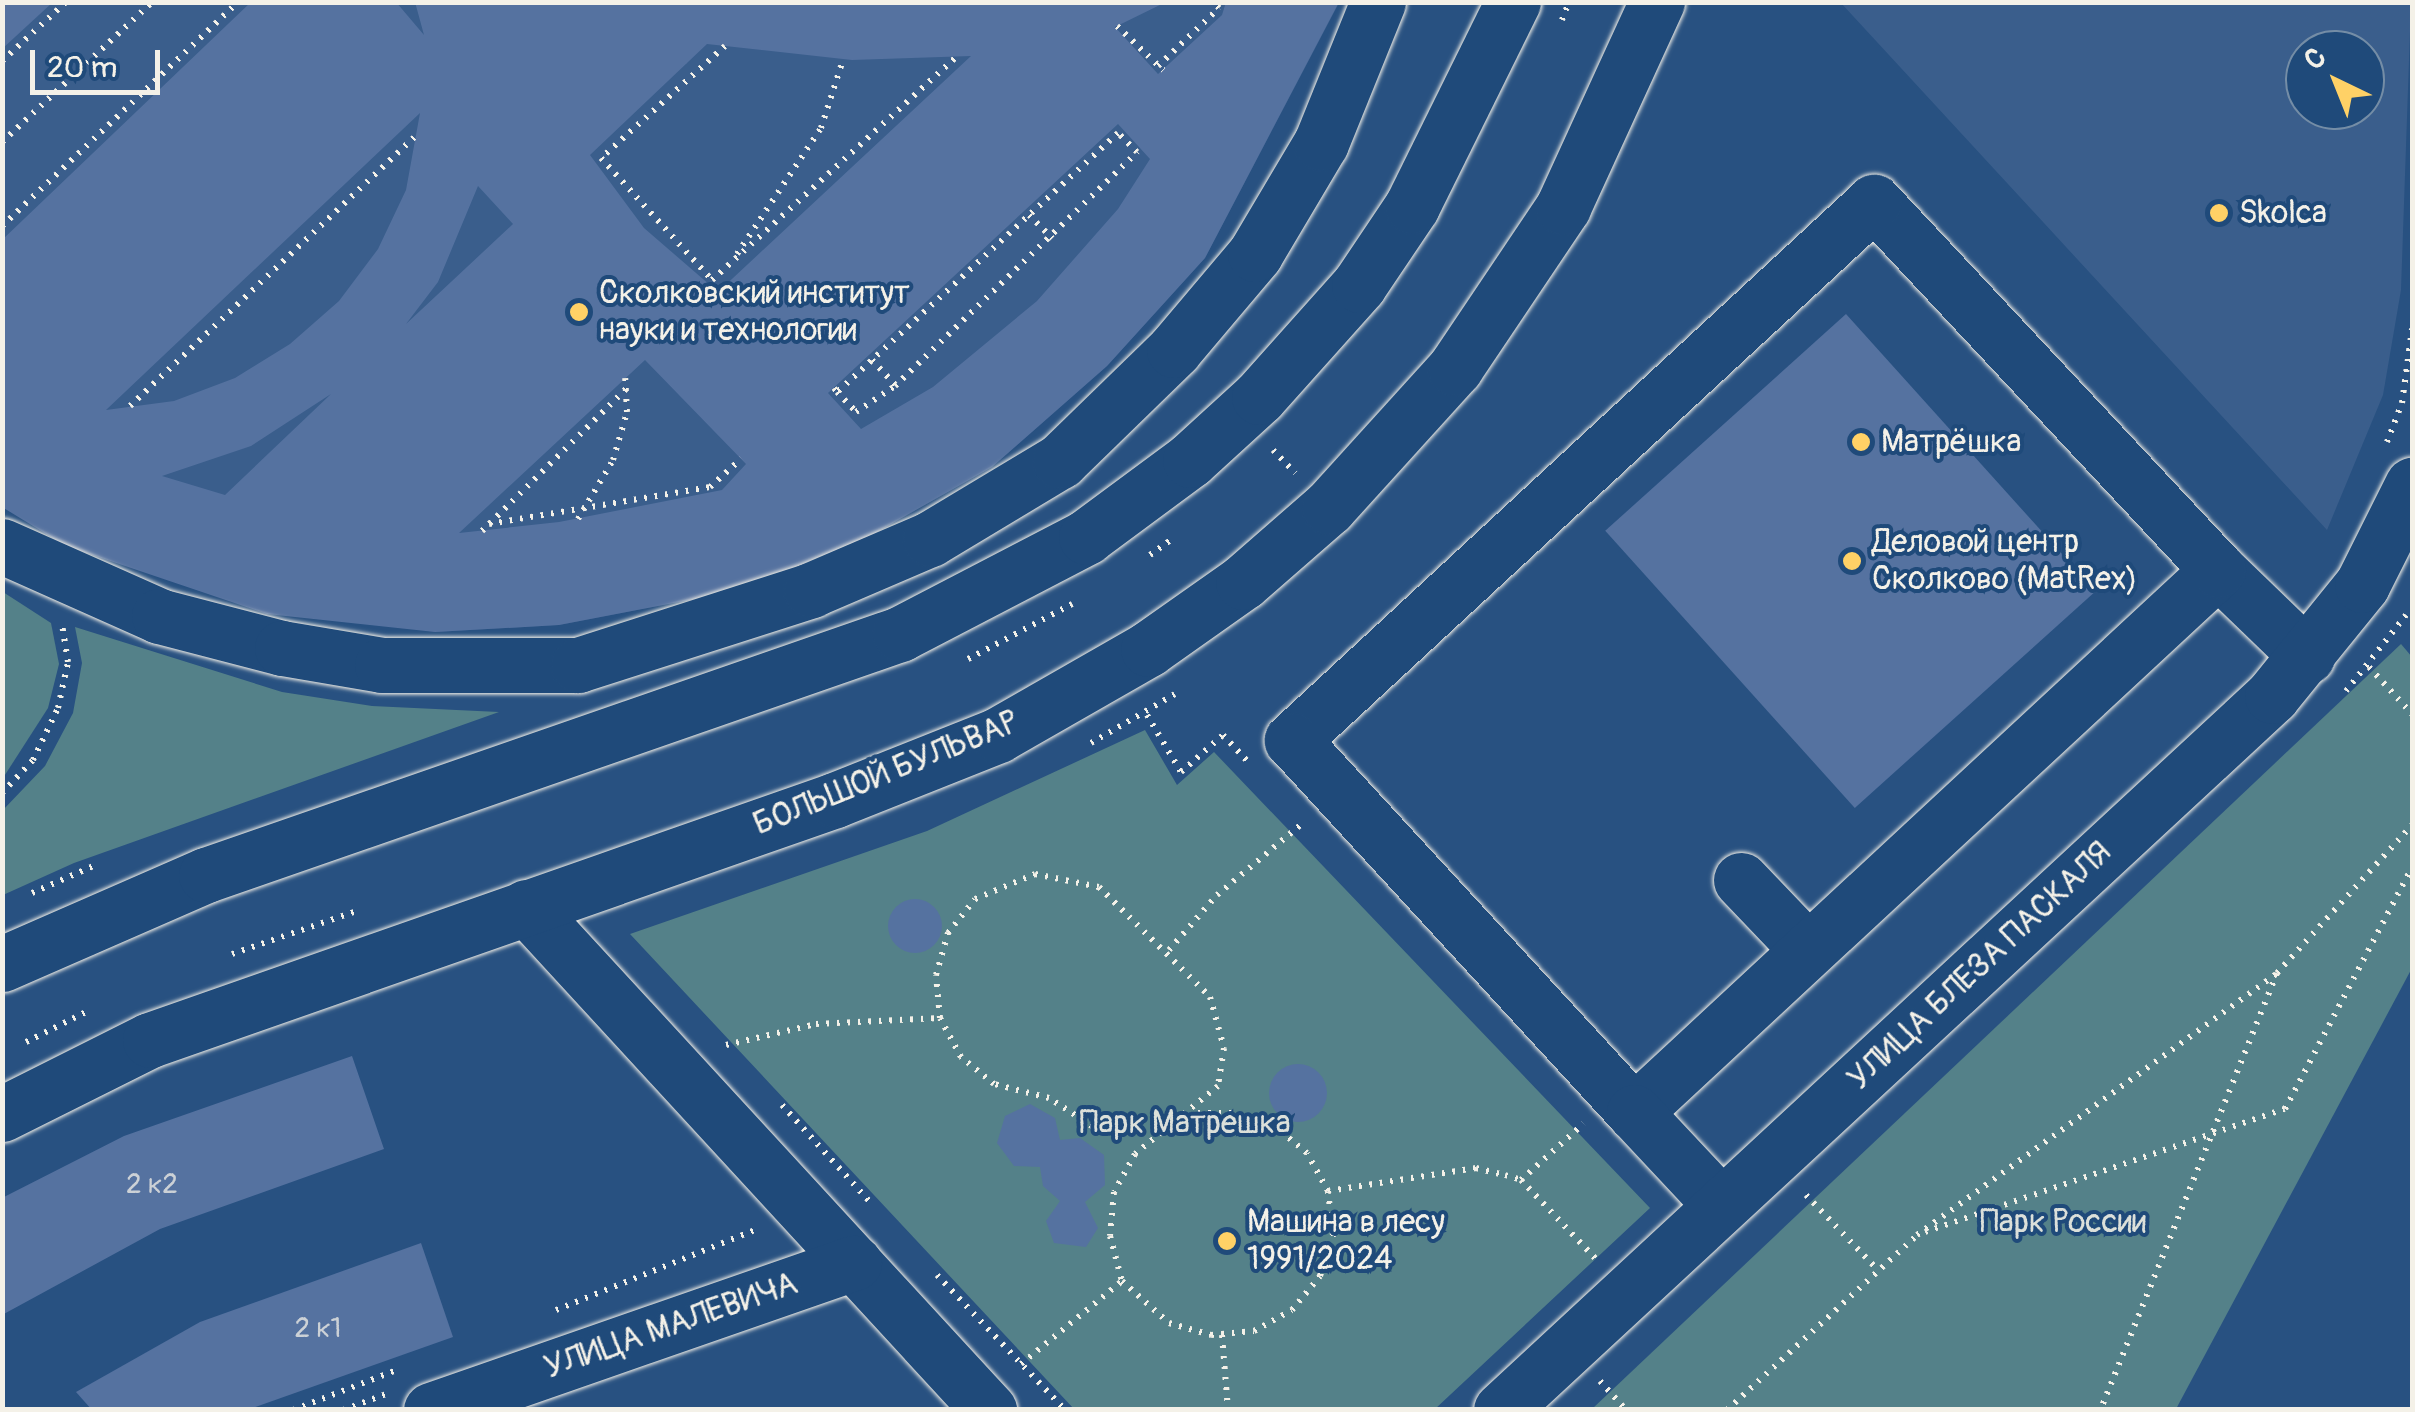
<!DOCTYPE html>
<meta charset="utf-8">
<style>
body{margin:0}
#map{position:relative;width:2415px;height:1412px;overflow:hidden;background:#285181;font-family:Pangolin,sans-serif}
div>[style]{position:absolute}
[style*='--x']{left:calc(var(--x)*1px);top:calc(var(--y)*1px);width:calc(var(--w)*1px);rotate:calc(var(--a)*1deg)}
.built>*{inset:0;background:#3a5e8c}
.green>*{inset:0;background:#548189}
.building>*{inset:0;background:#5572a0;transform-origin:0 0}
.round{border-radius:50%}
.path>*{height:6px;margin-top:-3px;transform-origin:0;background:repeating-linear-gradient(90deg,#f4f1e8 0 2.5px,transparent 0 10.5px)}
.roads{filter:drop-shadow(0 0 2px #f4f1e8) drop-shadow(0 0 2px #f4f1e8)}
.minor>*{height:55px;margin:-27.5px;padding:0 27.5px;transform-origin:27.5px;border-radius:27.5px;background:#1f4a7a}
.dots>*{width:28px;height:28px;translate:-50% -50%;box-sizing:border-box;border:5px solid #1f4a7a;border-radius:50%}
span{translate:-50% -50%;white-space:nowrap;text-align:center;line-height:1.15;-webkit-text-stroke:8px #1f4a7a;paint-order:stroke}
.number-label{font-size:28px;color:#ccd1d6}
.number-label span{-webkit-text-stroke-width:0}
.poi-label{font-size:32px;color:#f4f1e8}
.left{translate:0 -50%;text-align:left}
.street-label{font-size:32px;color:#f4f1e8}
.park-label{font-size:32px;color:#dce0da}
.frame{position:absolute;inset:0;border:5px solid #f4f1e8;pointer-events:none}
.north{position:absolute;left:2285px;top:30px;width:100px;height:100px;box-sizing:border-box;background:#1f4a7a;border:2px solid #748da6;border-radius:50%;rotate:317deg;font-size:28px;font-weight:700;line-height:40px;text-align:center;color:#f4f1e8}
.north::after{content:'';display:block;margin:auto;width:35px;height:45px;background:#ffd166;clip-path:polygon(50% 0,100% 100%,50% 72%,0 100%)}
.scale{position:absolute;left:30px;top:50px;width:130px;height:45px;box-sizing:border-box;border:5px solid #f4f1e8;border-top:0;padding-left:12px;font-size:30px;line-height:35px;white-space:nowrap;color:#f4f1e8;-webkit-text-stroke:8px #1f4a7a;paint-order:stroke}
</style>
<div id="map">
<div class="built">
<div style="clip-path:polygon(2px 3px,1339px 3px,1205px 258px,1107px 366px,992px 467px,868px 537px,736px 591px,559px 625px,435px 632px,3px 507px)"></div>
<div style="clip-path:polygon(evenodd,1841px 3px,2411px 3px,2401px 290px,2383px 395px,2327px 530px,1841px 3px,2305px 50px,2365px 50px,2365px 110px,2305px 110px,2305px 50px)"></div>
</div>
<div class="green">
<div style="clip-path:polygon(3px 592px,51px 623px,59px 664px,48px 708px,3px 778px)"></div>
<div style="clip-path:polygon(75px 627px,282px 692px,372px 706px,499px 712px,74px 863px,3px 895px,3px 810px,45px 766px,73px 713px,82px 663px)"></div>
<div style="clip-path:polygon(2401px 644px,2412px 657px,2412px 968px,2176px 1409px,1592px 1409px)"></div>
<div style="clip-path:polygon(1145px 730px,1177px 785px,1214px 752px,1650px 1208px,1435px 1409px,1074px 1409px,630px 934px,927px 831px)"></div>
</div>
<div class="building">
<div style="clip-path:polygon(2px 2px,53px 2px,2px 49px)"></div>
<div style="clip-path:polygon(evenodd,251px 2px,396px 2px,424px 35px,415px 2px,1166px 2px,1115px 27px,1158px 74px,1222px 15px,1226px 2px,1339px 2px,1205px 258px,1107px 366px,992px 467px,868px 537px,736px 591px,559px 625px,435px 632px,267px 614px,66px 546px,2px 507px,2px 240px,251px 2px,707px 44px,852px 60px,971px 56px,718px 292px,644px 228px,590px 155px,707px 44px,251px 2px,420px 113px,406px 190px,378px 249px,339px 301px,290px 344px,235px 378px,174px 401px,106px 410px,420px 113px,251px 2px,1118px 124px,1150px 159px,1118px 209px,1037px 301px,933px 387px,861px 429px,828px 393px,1118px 124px,251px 2px,478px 186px,513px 224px,406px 324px,438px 282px,478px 186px,251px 2px,645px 360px,746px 464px,722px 490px,559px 522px,459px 533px,645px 360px,251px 2px,331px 394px,225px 495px,162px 476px,251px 446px,331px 394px)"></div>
<div style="left:1846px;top:314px;width:373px;height:324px;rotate:48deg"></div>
<div class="round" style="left:888px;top:899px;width:54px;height:54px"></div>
<div style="clip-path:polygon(352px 1056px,384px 1149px,160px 1229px,2px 1315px,2px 1198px,124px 1136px)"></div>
<div class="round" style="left:1269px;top:1064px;width:58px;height:58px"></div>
<div style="clip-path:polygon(1030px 1104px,1055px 1118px,1060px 1140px,1080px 1138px,1104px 1155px,1105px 1185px,1085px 1202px,1098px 1228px,1086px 1247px,1054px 1243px,1046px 1221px,1060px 1201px,1043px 1186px,1040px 1167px,1014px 1166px,997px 1143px,1005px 1116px)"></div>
<div style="clip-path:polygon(421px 1243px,453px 1337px,247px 1410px,92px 1410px,76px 1392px,200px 1322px)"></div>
</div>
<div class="path">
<div style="--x:1562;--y:20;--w:19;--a:-69"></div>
<div style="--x:1117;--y:26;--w:64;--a:43.7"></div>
<div style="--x:725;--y:46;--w:167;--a:137.9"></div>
<div style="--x:601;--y:158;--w:165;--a:47.7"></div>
<div style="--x:712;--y:280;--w:331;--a:-42.4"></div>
<div style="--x:2;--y:61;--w:87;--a:-42.7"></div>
<div style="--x:1158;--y:66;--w:84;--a:-43.6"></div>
<div style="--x:1219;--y:8;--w:8;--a:-130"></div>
<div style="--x:2;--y:142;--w:205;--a:-43"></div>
<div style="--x:1029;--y:215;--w:33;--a:45"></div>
<div style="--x:2;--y:226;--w:325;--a:-43.5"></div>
<div style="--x:737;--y:254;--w:151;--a:-56.3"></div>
<div style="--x:821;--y:128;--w:71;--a:-72.1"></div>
<div style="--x:872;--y:360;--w:34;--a:47"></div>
<div style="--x:834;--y:388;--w:5;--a:53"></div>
<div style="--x:837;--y:392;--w:28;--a:46"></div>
<div style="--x:856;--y:412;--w:47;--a:-33.7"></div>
<div style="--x:895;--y:386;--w:337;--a:-44"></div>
<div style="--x:1137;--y:152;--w:27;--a:-135"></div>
<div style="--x:1118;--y:133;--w:382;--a:137.3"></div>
<div style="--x:130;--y:406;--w:393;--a:-43.4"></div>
<div style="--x:2387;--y:442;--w:42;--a:-69"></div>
<div style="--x:2402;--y:403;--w:75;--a:-82.3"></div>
<div style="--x:1273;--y:450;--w:32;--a:46"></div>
<div style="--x:578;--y:519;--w:69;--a:-59.3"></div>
<div style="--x:613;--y:460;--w:50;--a:-73.7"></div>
<div style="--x:627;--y:412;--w:34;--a:-93"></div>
<div style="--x:489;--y:524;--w:224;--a:-9.5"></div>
<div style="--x:710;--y:487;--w:42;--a:-42.1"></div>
<div style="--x:482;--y:531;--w:204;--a:-44.6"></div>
<div style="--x:1150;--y:555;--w:27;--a:-36"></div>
<div style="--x:968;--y:659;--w:118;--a:-27.9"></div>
<div style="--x:2369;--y:667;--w:64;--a:47.5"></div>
<div style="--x:2346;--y:691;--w:97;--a:-51.7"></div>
<div style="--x:1147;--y:715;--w:66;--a:59.2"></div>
<div style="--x:1181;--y:772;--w:56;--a:-41.4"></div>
<div style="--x:1223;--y:735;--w:35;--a:47"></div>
<div style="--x:1091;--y:743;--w:97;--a:-30.3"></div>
<div style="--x:2;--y:793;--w:45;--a:-46.8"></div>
<div style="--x:33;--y:760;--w:58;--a:-64.3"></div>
<div style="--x:58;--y:708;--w:47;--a:-77.7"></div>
<div style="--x:68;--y:662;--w:38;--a:-99"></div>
<div style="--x:32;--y:893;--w:72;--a:-23.7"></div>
<div style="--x:1169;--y:950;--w:73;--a:-48.9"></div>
<div style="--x:1217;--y:895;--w:114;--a:-40"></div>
<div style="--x:232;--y:954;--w:132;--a:-19"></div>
<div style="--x:2277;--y:973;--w:200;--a:-47.6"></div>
<div style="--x:26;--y:1042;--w:72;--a:-26.6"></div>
<div style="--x:726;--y:1045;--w:92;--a:-13.1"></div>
<div style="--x:816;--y:1024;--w:124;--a:-2.8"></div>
<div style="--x:782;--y:1105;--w:132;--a:47.8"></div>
<div style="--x:1155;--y:1133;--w:54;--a:-178.9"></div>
<div style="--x:1101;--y:1132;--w:62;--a:-146.8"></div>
<div style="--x:1049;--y:1098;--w:57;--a:-165.7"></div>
<div style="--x:994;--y:1084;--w:43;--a:-140.7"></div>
<div style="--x:961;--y:1057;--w:44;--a:-118.3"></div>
<div style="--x:940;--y:1018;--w:43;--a:-95.3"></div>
<div style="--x:936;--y:975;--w:44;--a:-74.1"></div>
<div style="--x:948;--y:933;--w:43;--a:-51.5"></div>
<div style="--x:975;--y:899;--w:65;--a:-22.6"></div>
<div style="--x:1035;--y:874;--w:65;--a:11.5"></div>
<div style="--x:1099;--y:887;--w:156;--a:44.7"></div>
<div style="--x:1210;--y:997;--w:53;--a:74.6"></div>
<div style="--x:1224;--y:1048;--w:38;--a:99"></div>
<div style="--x:1218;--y:1086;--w:107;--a:140.7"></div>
<div style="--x:1135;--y:1154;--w:43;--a:118.9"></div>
<div style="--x:1114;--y:1192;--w:44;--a:95.2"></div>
<div style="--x:1110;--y:1236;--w:47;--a:75.1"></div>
<div style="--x:1122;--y:1281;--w:63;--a:41.8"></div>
<div style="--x:1169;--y:1323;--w:44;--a:15.9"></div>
<div style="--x:1211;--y:1335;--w:43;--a:-5.3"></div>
<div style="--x:1254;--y:1331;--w:43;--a:-28.9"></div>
<div style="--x:1292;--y:1310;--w:44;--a:-50.5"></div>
<div style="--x:1320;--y:1276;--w:43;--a:-72.4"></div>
<div style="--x:1333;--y:1235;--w:44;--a:-96.5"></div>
<div style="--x:1328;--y:1191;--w:43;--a:-118.9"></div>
<div style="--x:1307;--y:1153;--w:44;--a:-140.5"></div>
<div style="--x:1273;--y:1125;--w:43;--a:-163.7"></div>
<div style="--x:1232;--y:1113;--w:40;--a:180"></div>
<div style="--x:1521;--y:1180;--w:84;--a:-42.1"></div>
<div style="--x:1328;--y:1191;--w:150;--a:-8.8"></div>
<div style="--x:1476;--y:1168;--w:30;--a:14"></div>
<div style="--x:1505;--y:1175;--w:17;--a:17"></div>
<div style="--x:1521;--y:1180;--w:108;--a:46.5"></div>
<div style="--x:1806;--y:1195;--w:104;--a:46.2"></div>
<div style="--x:1925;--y:1232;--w:380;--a:-18.9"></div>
<div style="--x:2285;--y:1109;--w:273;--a:-62.3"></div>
<div style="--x:937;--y:1275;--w:186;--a:46.5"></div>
<div style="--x:556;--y:1310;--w:217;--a:-21.9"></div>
<div style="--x:1222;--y:1335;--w:75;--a:85.4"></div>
<div style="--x:1021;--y:1364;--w:131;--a:-39.4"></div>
<div style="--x:1600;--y:1381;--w:39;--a:48"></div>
<div style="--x:293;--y:1410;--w:114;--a:-21.1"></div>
<div style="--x:343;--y:1410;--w:46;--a:-20.4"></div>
<div style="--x:1727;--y:1410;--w:258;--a:-42.6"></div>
<div style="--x:1917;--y:1235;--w:445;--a:-36"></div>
<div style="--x:2277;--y:973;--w:471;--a:112"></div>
</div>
<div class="roads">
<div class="minor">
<div style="--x:2;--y:546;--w:172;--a:24"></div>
<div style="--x:159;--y:616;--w:127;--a:14.6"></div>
<div style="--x:282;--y:648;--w:101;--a:9.6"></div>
<div style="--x:382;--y:665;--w:196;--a:0"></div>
<div style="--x:578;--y:665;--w:245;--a:-17.8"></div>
<div style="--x:811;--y:590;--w:129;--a:-23.2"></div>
<div style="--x:930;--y:539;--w:152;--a:-31"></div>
<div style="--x:1060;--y:461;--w:159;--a:-44.2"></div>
<div style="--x:1174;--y:350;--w:126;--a:-49.8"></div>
<div style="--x:1255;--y:254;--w:129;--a:-59.3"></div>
<div style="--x:1321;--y:143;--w:152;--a:-68"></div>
<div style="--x:2218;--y:570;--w:124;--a:44"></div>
<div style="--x:1741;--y:880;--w:95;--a:46.3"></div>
<div style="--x:526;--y:907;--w:684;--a:47.37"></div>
<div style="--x:2;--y:964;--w:223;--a:-23.6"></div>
<div style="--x:206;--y:875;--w:735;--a:-19.15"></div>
<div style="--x:900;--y:634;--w:210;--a:-27.5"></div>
<div style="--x:1086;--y:537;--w:129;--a:-36.5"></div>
<div style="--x:1190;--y:460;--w:93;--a:-42.4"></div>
<div style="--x:1259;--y:397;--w:150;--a:-48.2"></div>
<div style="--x:1359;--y:285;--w:95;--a:-56.1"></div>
<div style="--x:1412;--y:206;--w:228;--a:-63.7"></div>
<div style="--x:1634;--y:1112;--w:797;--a:-42.86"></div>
<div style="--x:2218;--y:570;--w:504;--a:-133.07"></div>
<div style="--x:1874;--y:202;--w:793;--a:137.25"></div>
<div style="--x:1292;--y:740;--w:505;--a:47.41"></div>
<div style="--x:1634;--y:1112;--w:127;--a:46.9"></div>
<div style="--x:2;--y:1114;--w:165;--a:-26.6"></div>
<div style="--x:150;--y:1040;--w:726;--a:-19.31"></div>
<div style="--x:835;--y:800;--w:175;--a:-21.7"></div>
<div style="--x:998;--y:735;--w:173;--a:-29.8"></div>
<div style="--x:1148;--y:649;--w:116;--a:-35.2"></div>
<div style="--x:1243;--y:582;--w:114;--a:-41.1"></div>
<div style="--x:1329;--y:507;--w:188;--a:-47.8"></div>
<div style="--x:1455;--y:368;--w:194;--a:-56.1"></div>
<div style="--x:1563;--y:207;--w:226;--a:-65.4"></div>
<div style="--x:431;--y:1410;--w:448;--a:-19.2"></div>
<div style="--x:1501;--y:1410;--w:1051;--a:-42.8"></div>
<div style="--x:2272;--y:696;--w:143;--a:-51"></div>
<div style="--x:2362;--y:585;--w:112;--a:-63.4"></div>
</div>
</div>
<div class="dots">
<div style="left:2219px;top:213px;background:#ffd166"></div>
<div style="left:579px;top:312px;background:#ffd166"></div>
<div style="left:1861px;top:442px;background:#ffd166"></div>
<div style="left:1852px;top:561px;background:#ffd166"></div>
<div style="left:1227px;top:1241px;background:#ffd166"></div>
</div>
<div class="number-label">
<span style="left:152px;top:1185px">2 к2</span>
<span style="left:318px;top:1329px">2 к1</span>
</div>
<div class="poi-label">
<span class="left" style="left:2239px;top:213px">Skolca</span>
<span class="left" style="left:599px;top:312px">Сколковский институт<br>науки и технологии</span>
<span class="left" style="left:1881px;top:442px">Матрёшка</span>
<span class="left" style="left:1872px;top:561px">Деловой центр<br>Сколково (MatRex)</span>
<span class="left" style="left:1247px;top:1241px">Машина в лесу<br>1991/2024</span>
</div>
<div class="street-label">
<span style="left:886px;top:774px;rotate:-22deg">БОЛЬШОЙ БУЛЬВАР</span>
<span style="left:1980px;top:966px;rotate:-43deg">УЛИЦА БЛЕЗА ПАСКАЛЯ</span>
<span style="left:671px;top:1326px;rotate:-19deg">УЛИЦА МАЛЕВИЧА</span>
</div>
<div class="park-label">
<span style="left:1185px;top:1123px">Парк Матрешка</span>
<span style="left:2063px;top:1222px">Парк России</span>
</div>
<div class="frame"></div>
<div class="north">С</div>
<div class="scale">20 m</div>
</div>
